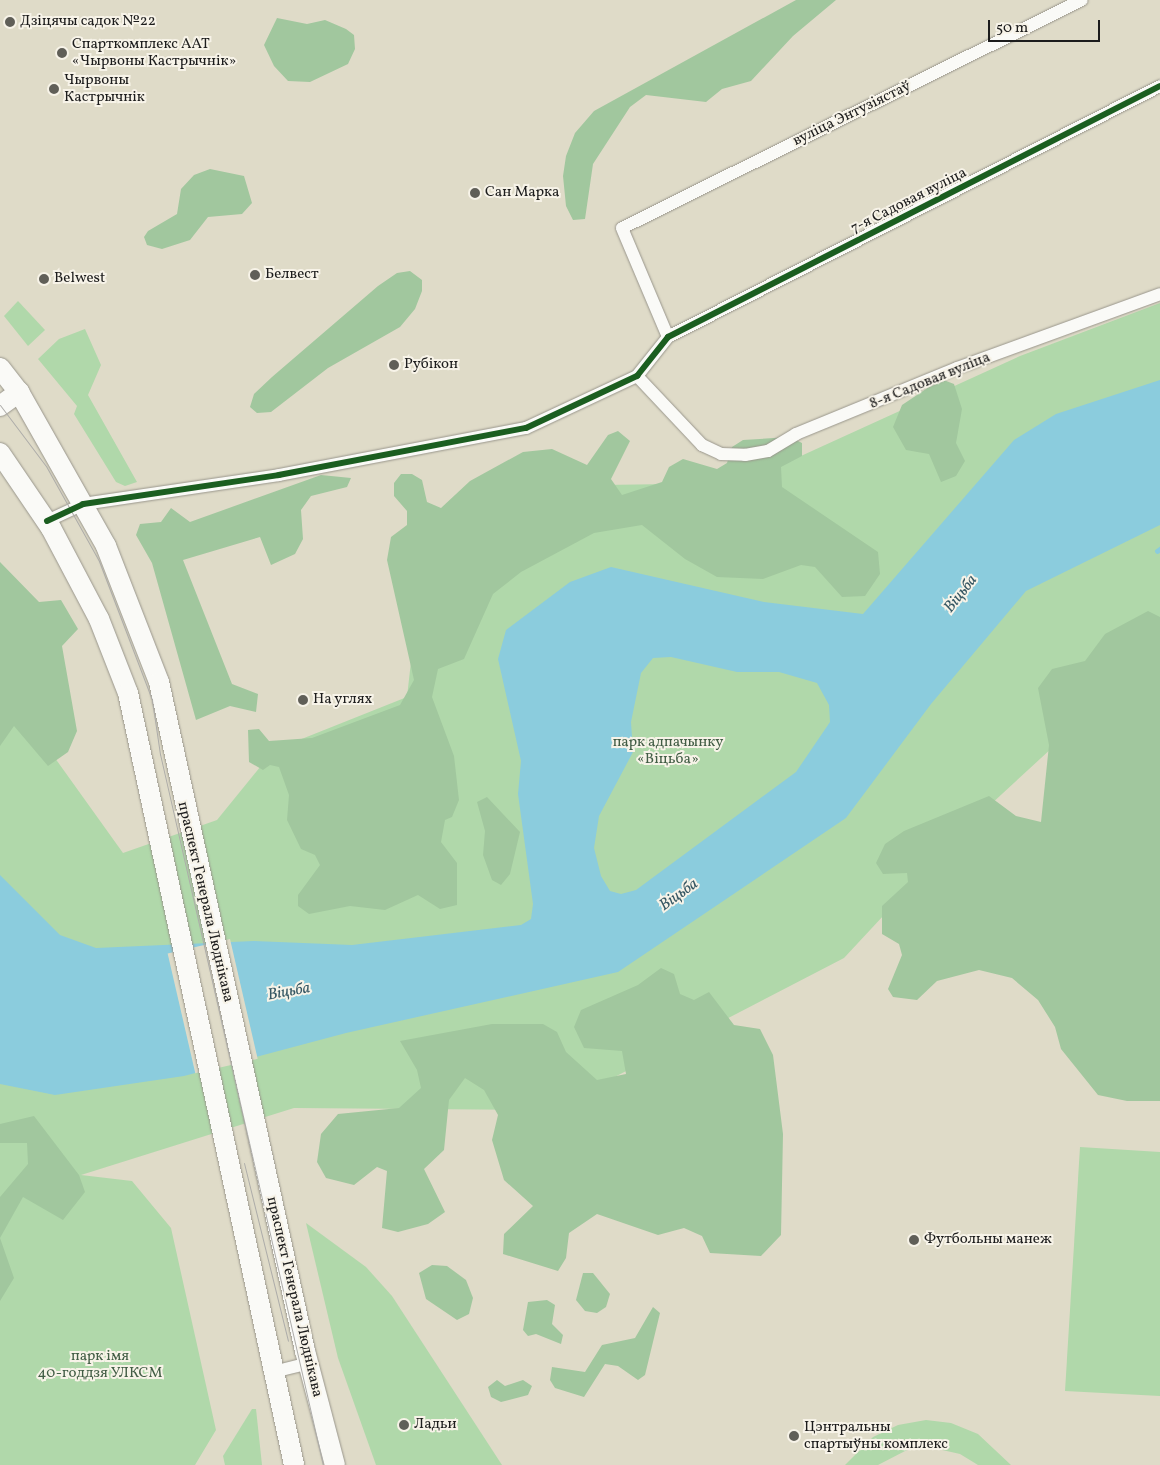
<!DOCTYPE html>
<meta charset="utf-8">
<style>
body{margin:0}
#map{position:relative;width:1160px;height:1465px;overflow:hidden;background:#dfdbc8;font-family:Vollkorn,serif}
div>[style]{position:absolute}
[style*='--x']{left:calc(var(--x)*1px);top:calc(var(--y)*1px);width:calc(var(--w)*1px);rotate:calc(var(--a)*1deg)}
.green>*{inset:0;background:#b0d8aa}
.forest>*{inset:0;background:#a1c79e}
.water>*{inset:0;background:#8bccdd}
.pier>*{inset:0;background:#dfdbc8;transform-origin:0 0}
.stream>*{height:4.5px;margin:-2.25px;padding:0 2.25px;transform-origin:2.25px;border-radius:2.25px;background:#8bccdd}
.roads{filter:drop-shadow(0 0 1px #99968c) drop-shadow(0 0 1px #99968c)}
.minor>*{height:12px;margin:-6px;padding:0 6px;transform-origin:6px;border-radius:6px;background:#fafaf7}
.primary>*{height:20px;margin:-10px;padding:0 10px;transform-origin:10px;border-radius:10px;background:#fafaf7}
.tram>*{height:1px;margin:-0.5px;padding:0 0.5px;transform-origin:0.5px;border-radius:0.5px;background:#adaca9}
.cycleway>*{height:6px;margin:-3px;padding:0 3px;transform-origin:3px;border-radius:3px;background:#1b5e20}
.dots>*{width:14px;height:14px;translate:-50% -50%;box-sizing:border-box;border:2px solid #f7f3e8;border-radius:50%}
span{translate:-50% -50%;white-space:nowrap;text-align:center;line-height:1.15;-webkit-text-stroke:4px #f7f3e8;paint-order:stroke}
.poi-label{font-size:15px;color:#1c1c1c}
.left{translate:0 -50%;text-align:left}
.street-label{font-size:15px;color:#1c1c1c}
.park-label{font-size:15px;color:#425d45}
.water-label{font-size:16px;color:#365763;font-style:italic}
.scale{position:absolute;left:988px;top:20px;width:112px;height:22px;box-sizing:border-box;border:2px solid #1c1c1c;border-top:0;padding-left:6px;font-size:15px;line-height:18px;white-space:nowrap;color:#1c1c1c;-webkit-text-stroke:4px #f7f3e8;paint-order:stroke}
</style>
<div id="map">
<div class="green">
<div style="clip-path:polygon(18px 301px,45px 330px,28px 346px,4px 316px)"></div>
<div style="clip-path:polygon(1160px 303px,1160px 672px,1117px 688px,964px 829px,844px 958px,551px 1110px,294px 1108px,81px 1175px,132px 1181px,171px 1228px,216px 1430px,195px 1465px,0 1465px,0 703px,22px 712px,123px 853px,217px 820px,274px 750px,407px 697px,418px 599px,531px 486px,742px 483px,1020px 356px)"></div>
<div style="clip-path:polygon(85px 329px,101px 365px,88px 395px,137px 482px,125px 486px,116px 482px,74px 414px,77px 406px,38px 359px,59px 339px)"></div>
<div style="clip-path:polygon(1080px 1147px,1160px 1152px,1160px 1396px,1065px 1391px)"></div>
<div style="clip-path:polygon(306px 1223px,366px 1267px,392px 1296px,502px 1465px,376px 1465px,338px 1358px)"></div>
<div style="clip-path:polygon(252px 1409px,256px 1409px,262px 1465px,225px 1465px,223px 1456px)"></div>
<div style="clip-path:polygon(926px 1420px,951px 1423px,978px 1434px,1011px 1465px,978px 1465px,960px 1454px,929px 1447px,907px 1450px,878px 1465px,845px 1465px,873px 1437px,898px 1425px)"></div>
</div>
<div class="forest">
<div style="clip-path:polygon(796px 0,836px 0,793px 36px,751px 81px,722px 89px,706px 102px,646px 95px,630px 107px,593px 164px,585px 219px,573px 220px,566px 206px,563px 176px,566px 156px,575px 133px,594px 111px)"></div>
<div style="clip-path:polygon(277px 18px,307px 24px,325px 20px,346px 29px,354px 35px,355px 49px,348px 64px,310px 82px,288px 81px,274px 66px,264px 45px)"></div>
<div style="clip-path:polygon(210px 169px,244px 176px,252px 203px,242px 214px,208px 217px,190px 240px,162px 249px,147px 245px,144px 237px,148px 231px,177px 214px,181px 189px,194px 175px)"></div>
<div style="clip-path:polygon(410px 271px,422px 280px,422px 291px,415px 309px,400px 327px,328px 368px,271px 412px,257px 413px,250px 407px,254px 394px,272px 377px,378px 286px,397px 273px)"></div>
<div style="clip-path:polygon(941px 379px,954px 384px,962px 409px,956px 443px,965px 461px,956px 476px,941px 482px,929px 454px,906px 450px,893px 427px,902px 405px)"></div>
<div style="clip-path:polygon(618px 431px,630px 441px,611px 479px,622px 495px,662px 482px,669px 467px,683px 459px,717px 469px,727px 463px,732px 447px,743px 440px,790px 437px,802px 443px,802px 456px,781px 467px,782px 487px,878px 552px,880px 574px,865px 596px,842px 597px,815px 567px,801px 565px,763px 579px,717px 577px,685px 559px,642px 525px,594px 533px,521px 572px,493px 594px,464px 659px,438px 669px,432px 697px,454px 756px,459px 800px,452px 817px,445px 820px,441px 842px,457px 863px,457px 905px,440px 909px,418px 895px,385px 910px,350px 906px,309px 914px,298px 906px,298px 895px,320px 865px,315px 855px,301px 849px,287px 820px,289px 795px,279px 767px,270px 765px,263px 770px,249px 762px,248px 730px,259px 729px,269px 741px,312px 738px,400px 705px,414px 680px,387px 560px,391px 537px,407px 525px,407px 511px,394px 496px,394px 483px,401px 474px,412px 474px,422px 480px,427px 502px,441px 508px,470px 481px,523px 452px,552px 449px,587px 465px,608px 435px)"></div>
<div style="clip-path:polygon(321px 475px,351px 478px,347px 487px,311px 496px,301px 510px,303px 539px,295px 554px,271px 565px,260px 537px,183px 560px,232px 684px,258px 694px,256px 712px,230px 706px,196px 720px,152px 563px,136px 535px,140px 524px,161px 522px,171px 508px,190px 522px)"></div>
<div style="clip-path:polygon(0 562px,39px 602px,61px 600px,78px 629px,62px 646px,77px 731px,68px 752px,48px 766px,14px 726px,0 746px)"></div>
<div style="clip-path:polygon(1148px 611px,1160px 617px,1160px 1101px,1127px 1101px,1098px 1095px,1061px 1049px,1055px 1027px,1038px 1000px,1012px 978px,979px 970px,937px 981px,917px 1000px,893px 997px,888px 989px,902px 955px,899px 944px,882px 934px,882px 906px,908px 882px,907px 873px,883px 874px,876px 863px,885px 844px,904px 831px,989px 796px,1016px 816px,1041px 822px,1049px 745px,1038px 688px,1052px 669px,1085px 661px,1105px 634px)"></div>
<div style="clip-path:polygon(487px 797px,520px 832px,510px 874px,501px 885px,492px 880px,483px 855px,485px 831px,477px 802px)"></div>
<div style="clip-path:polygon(661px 968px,674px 974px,680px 994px,694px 1000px,709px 992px,734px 1025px,760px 1029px,773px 1055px,783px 1134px,781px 1235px,761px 1256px,710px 1253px,702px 1236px,684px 1228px,658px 1235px,597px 1214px,569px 1233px,566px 1258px,558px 1271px,503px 1254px,504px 1234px,533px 1206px,504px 1180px,492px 1140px,498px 1115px,484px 1090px,465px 1078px,449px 1100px,444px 1150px,424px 1169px,445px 1212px,428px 1224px,398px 1232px,382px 1228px,387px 1171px,377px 1167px,354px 1185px,326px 1178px,317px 1162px,321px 1134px,338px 1114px,399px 1108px,421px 1088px,417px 1070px,400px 1041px,492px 1024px,543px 1024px,557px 1032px,566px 1052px,597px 1080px,626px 1074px,622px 1051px,584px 1048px,574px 1027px,581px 1010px,638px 985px)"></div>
<div style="clip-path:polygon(34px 1116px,79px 1175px,85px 1192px,63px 1220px,23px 1197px,0 1238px,14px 1278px,0 1301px,0 1197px,28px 1164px,27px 1143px,0 1143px,0 1124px)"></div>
<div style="clip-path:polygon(432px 1265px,447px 1266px,466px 1280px,473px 1298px,469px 1314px,457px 1320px,426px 1299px,419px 1273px)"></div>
<div style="clip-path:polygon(583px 1273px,593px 1273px,610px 1294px,606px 1307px,597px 1313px,585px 1311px,576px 1300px)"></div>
<div style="clip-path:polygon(547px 1300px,555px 1305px,552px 1324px,563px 1335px,561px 1344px,536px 1334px,528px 1336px,523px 1330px,528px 1302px)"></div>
<div style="clip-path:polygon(653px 1307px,660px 1313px,645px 1375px,638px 1380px,618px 1366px,605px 1364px,584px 1397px,555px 1388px,550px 1380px,552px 1367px,585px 1372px,602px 1345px,635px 1338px)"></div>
<div style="clip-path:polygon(497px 1380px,505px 1386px,523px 1380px,532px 1386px,528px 1395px,501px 1402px,491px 1397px,488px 1387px)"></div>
</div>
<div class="water">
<div style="clip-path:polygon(evenodd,1160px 380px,1160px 525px,1026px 591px,931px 704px,846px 818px,618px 972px,346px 1033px,184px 1076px,55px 1095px,0 1084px,0 875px,60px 935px,96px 948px,254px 941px,352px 945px,521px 925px,531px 919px,533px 904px,518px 794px,521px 761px,498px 659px,506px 630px,570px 582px,611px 567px,764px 602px,863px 614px,1014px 440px,1056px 414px,1160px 380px,671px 657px,737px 672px,779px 672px,817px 683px,829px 705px,830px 722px,796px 772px,636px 890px,621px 894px,610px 891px,601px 876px,594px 848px,599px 816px,633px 752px,631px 722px,641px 673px,653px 658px,671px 657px)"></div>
</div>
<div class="pier">
<div style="left:230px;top:939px;width:123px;height:64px;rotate:77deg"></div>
</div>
<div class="stream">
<div style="--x:1157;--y:551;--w:4;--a:-34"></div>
</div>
<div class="roads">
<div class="minor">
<div style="--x:668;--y:337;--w:118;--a:-112.9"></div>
<div style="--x:622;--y:228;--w:513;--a:-26.37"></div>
<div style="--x:637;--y:376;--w:95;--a:46.7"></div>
<div style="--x:702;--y:445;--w:21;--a:25"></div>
<div style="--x:721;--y:454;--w:24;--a:2"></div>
<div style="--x:745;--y:455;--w:23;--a:-10"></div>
<div style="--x:768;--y:451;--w:33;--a:-31"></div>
<div style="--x:796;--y:434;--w:174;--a:-22.3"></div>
<div style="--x:957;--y:368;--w:216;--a:-20"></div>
<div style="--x:47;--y:521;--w:40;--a:-25"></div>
<div style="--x:83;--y:504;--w:198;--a:-8.4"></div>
<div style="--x:279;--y:475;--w:251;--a:-10.8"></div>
<div style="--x:526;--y:428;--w:123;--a:-25.1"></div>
<div style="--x:637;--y:376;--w:50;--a:-51.5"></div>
<div style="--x:668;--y:337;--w:552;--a:-27.03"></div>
<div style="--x:277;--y:1371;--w:32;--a:-14"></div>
</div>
<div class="primary">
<div style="--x:0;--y:368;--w:31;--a:52"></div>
<div style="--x:19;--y:392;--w:177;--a:60.5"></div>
<div style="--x:106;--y:546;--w:146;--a:68.7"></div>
<div style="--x:159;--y:682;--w:685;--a:77.69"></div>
<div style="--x:305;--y:1351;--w:118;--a:75.3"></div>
<div style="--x:0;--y:406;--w:24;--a:-36"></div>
<div style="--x:0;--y:453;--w:91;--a:55.8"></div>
<div style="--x:51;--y:528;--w:103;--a:62.2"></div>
<div style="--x:99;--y:619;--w:79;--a:68.6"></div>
<div style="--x:128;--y:693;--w:790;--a:77.86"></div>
</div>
</div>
<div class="tram">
<div style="--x:0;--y:405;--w:76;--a:53"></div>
<div style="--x:46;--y:466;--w:109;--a:60.8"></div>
<div style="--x:99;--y:561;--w:149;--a:69.1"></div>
<div style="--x:152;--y:700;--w:55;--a:81.6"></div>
<div style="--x:160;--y:754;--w:729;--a:77.09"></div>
<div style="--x:244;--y:1163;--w:183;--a:76.1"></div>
</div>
<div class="cycleway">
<div style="--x:47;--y:521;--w:40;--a:-25"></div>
<div style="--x:83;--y:504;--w:198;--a:-8.4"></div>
<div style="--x:279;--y:475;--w:251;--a:-10.8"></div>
<div style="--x:526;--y:428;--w:123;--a:-25.1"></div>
<div style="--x:637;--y:376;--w:50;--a:-51.5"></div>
<div style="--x:668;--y:337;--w:552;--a:-27.03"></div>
</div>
<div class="dots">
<div style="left:10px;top:22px;background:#605f58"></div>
<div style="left:62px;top:53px;background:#605f58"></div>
<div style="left:54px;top:89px;background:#605f58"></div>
<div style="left:475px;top:193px;background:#605f58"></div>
<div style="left:255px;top:275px;background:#605f58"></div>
<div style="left:44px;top:279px;background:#605f58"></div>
<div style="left:394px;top:365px;background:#605f58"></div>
<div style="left:303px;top:700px;background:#605f58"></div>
<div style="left:914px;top:1240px;background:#605f58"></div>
<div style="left:404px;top:1425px;background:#605f58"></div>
<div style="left:794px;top:1436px;background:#605f58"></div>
</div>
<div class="poi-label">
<span class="left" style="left:20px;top:22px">Дзіцячы садок №22</span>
<span class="left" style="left:72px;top:53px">Спарткомплекс ААТ<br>«Чырвоны Кастрычнік»</span>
<span class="left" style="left:64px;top:89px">Чырвоны<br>Кастрычнік</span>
<span class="left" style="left:485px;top:193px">Сан Марка</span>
<span class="left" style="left:265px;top:275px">Белвест</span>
<span class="left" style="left:54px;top:279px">Belwest</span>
<span class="left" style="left:404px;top:365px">Рубікон</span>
<span class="left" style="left:313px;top:700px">На углях</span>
<span class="left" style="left:924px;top:1240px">Футбольны манеж</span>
<span class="left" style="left:414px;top:1425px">Ладьи</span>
<span class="left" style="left:804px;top:1436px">Цэнтральны<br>спартыўны комплекс</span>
</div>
<div class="street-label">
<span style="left:852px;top:114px;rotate:-26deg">вуліца Энтузіястаў</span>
<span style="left:909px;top:201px;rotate:-27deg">7-я Садовая вуліца</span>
<span style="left:930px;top:381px;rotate:-22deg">8-я Садовая вуліца</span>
<span style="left:205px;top:902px;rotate:77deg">праспект Генерала Люднікава</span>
<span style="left:294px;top:1297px;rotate:77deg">праспект Генерала Люднікава</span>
</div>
<div class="park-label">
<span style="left:668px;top:751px">парк адпачынку<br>«Віцьба»</span>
<span style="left:100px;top:1365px">парк імя<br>40-годдзя УЛКСМ</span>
</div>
<div class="water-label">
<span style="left:961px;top:594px;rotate:-52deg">Віцьба</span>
<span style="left:679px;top:895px;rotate:-36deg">Віцьба</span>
<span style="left:289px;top:992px;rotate:-10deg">Віцьба</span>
</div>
<div class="scale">50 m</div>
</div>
